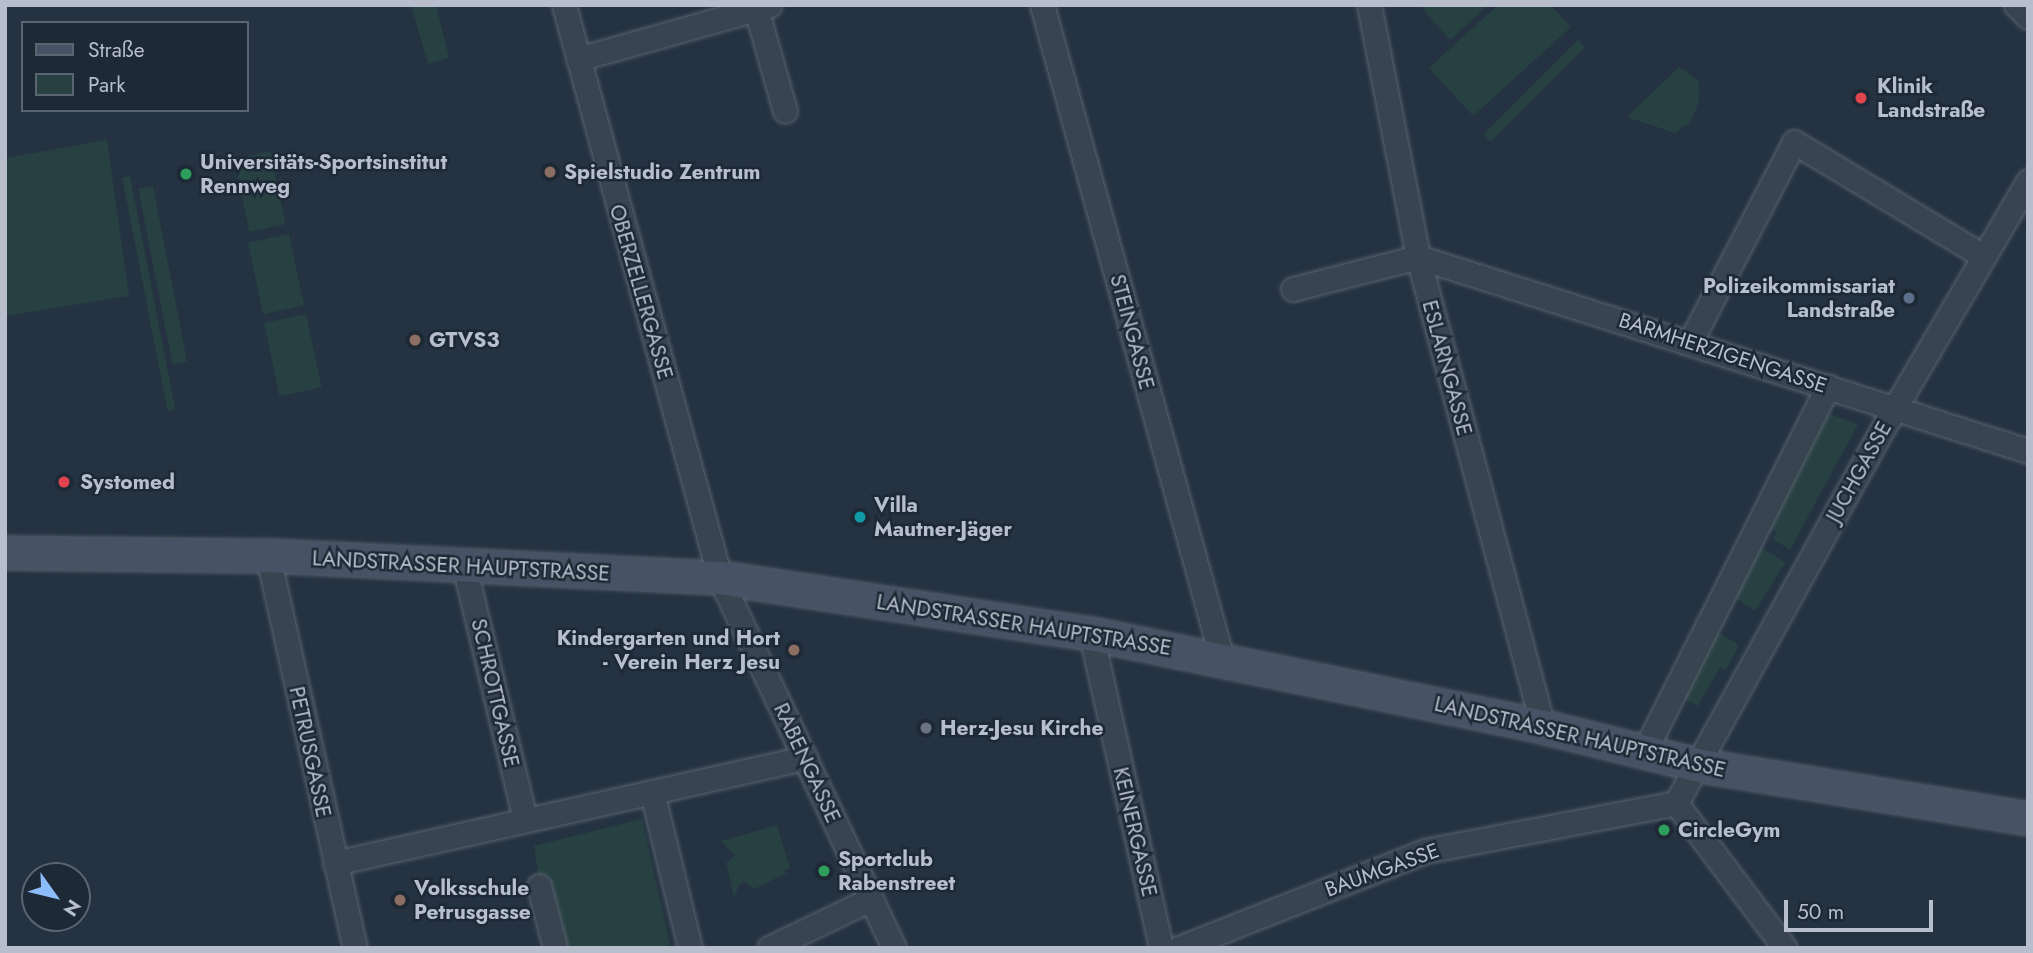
<!DOCTYPE html>
<meta charset="utf-8">
<style>
body{margin:0}
#map{position:relative;width:2033px;height:953px;overflow:hidden;background:#253241;font-family:Jost,sans-serif}
div>[style]{position:absolute}
[style*='--x']{left:calc(var(--x)*1px);top:calc(var(--y)*1px);width:calc(var(--w)*1px);rotate:calc(var(--a)*1deg)}
.green>*{inset:0;background:#274042;transform-origin:0 0}
.roads{filter:drop-shadow(0 0 2px #57626e) drop-shadow(0 0 2px #57626e)}
.street>*{height:23px;margin:-11.5px;padding:0 11.5px;transform-origin:11.5px;border-radius:11.5px;background:#394451}
.secondary>*{height:32px;margin:-16px;padding:0 16px;transform-origin:16px;border-radius:16px;background:#475364}
.dots>*{width:19px;height:19px;translate:-50% -50%;box-sizing:border-box;border:4px solid #1e2936;border-radius:50%}
span{translate:-50% -50%;white-space:nowrap;text-align:center;line-height:1.15;-webkit-text-stroke:5px #1e2936;paint-order:stroke}
.poi-label{font-size:21px;color:#b6bfcb;font-weight:700}
.left{translate:0 -50%;text-align:left}
.right{translate:-100% -50%;text-align:right}
.street-label{font-size:21px;color:#b6bfcb}
.frame{position:absolute;inset:0;border:7px solid #b6bfcb;pointer-events:none}
.legend{position:absolute;left:21px;top:21px;width:228px;height:91px;box-sizing:border-box;background:#1e2936;border:2px solid #5b6572;margin:0;padding:9px 12px;list-style:none;font-size:21px;color:#b6bfcb}
.legend li{display:flex;align-items:center;gap:14px;height:35px}
.legend b{width:35px;border:2px solid #5b6572}
.north{position:absolute;left:21px;top:862px;width:70px;height:70px;box-sizing:border-box;background:#1e2936;border:2px solid #5b6572;border-radius:50%;rotate:124deg;font-size:19px;font-weight:700;line-height:28px;text-align:center;color:#b6bfcb}
.north::after{content:'';display:block;margin:auto;width:24px;height:32px;background:#8cbcfa;clip-path:polygon(50% 0,100% 100%,50% 72%,0 100%)}
.scale{position:absolute;left:1784px;top:900px;width:149px;height:32px;box-sizing:border-box;border:4px solid #b6bfcb;border-top:0;padding-left:9px;font-size:21px;line-height:24px;white-space:nowrap;color:#b6bfcb;-webkit-text-stroke:5px #1e2936;paint-order:stroke}
</style>
<div id="map">
<div class="green">
<div style="clip-path:polygon(411px 5px,436px 5px,449px 58px,428px 64px)"></div>
<div style="clip-path:polygon(1419px 5px,1488px 5px,1450px 40px)"></div>
<div style="clip-path:polygon(1498px 5px,1551px 5px,1571px 27px,1473px 116px,1429px 68px)"></div>
<div style="left:1578px;top:40px;width:10px;height:134px;rotate:45deg"></div>
<div style="clip-path:polygon(1679px 67px,1699px 81px,1699px 101px,1691px 122px,1675px 133px,1627px 117px)"></div>
<div style="clip-path:polygon(107px 140px,129px 296px,5px 316px,5px 158px)"></div>
<div style="left:270px;top:151px;width:75px;height:37px;rotate:78deg"></div>
<div style="left:130px;top:176px;width:238px;height:8px;rotate:79deg"></div>
<div style="left:153px;top:186px;width:179px;height:15px;rotate:79deg"></div>
<div style="left:289px;top:234px;width:73px;height:42px;rotate:78deg"></div>
<div style="left:306px;top:314px;width:75px;height:43px;rotate:78deg"></div>
<div style="clip-path:polygon(1826px 413px,1858px 424px,1790px 550px,1773px 539px,1776px 532px,1768px 527px)"></div>
<div style="left:1759px;top:546px;width:31px;height:57px;rotate:32deg"></div>
<div style="clip-path:polygon(1718px 632px,1739px 645px,1726px 670px,1720px 667px,1698px 706px,1680px 697px)"></div>
<div style="clip-path:polygon(642px 819px,671px 948px,568px 948px,550px 877px,539px 879px,534px 846px)"></div>
<div style="clip-path:polygon(777px 825px,790px 868px,784px 871px,787px 873px,754px 889px,746px 882px,739px 885px,734px 897px,726px 863px,735px 856px,721px 841px)"></div>
</div>
<div class="roads">
<div class="street">
<div style="--x:564;--y:5;--w:594;--a:74.77"></div>
<div style="--x:720;--y:578;--w:409;--a:64.8"></div>
<div style="--x:755;--y:5;--w:110;--a:74.2"></div>
<div style="--x:1042;--y:5;--w:678;--a:74.61"></div>
<div style="--x:1369;--y:5;--w:257;--a:79"></div>
<div style="--x:1418;--y:257;--w:486;--a:75.1"></div>
<div style="--x:2016;--y:5;--w:17;--a:45"></div>
<div style="--x:578;--y:59;--w:199;--a:-15.7"></div>
<div style="--x:1293;--y:289;--w:129;--a:-14.4"></div>
<div style="--x:1418;--y:257;--w:640;--a:17.64"></div>
<div style="--x:1690;--y:342;--w:225;--a:-62.5"></div>
<div style="--x:1794;--y:142;--w:221;--a:31.1"></div>
<div style="--x:268;--y:556;--w:402;--a:77.5"></div>
<div style="--x:464;--y:565;--w:262;--a:76.5"></div>
<div style="--x:1091;--y:634;--w:322;--a:77.4"></div>
<div style="--x:1645;--y:750;--w:407;--a:-63.3"></div>
<div style="--x:652;--y:792;--w:161;--a:76.3"></div>
<div style="--x:1676;--y:803;--w:432;--a:-61.1"></div>
<div style="--x:1885;--y:425;--w:283;--a:-59.6"></div>
<div style="--x:1676;--y:803;--w:181;--a:53.1"></div>
<div style="--x:335;--y:863;--w:482;--a:-12.6"></div>
<div style="--x:539;--y:886;--w:64;--a:75.5"></div>
<div style="--x:769;--y:948;--w:113;--a:-25.7"></div>
<div style="--x:1179;--y:948;--w:264;--a:-21.5"></div>
<div style="--x:1425;--y:851;--w:256;--a:-10.8"></div>
</div>
<div class="secondary">
<div style="--x:5;--y:553;--w:263;--a:0.7"></div>
<div style="--x:268;--y:556;--w:453;--a:2.8"></div>
<div style="--x:720;--y:578;--w:375;--a:8.6"></div>
<div style="--x:1091;--y:634;--w:461;--a:11.6"></div>
<div style="--x:1543;--y:727;--w:158;--a:13.9"></div>
<div style="--x:1696;--y:765;--w:336;--a:9.2"></div>
</div>
</div>
<div class="dots">
<div style="left:1861px;top:98px;background:#e0444e"></div>
<div style="left:550px;top:172px;background:#8d6e63"></div>
<div style="left:186px;top:174px;background:#2e9e5b"></div>
<div style="left:1909px;top:298px;background:#5c6f8a"></div>
<div style="left:415px;top:340px;background:#8d6e63"></div>
<div style="left:64px;top:482px;background:#e0444e"></div>
<div style="left:860px;top:517px;background:#0f9aa8"></div>
<div style="left:794px;top:650px;background:#8d6e63"></div>
<div style="left:926px;top:728px;background:#6b7280"></div>
<div style="left:1664px;top:830px;background:#2e9e5b"></div>
<div style="left:824px;top:871px;background:#2e9e5b"></div>
<div style="left:400px;top:900px;background:#8d6e63"></div>
</div>
<div class="poi-label">
<span class="left" style="left:1877px;top:98px">Klinik<br>Landstraße</span>
<span class="left" style="left:200px;top:174px">Universitäts-Sportsinstitut<br>Rennweg</span>
<span class="left" style="left:564px;top:172px">Spielstudio Zentrum</span>
<span class="right" style="left:1895px;top:298px">Polizeikommissariat<br>Landstraße</span>
<span class="left" style="left:429px;top:340px">GTVS3</span>
<span class="left" style="left:80px;top:482px">Systomed</span>
<span class="left" style="left:874px;top:517px">Villa<br>Mautner-Jäger</span>
<span class="right" style="left:780px;top:650px">Kindergarten und Hort<br>- Verein Herz Jesu</span>
<span class="left" style="left:940px;top:728px">Herz-Jesu Kirche</span>
<span class="left" style="left:1678px;top:830px">CircleGym</span>
<span class="left" style="left:838px;top:871px">Sportclub<br>Rabenstreet</span>
<span class="left" style="left:414px;top:900px">Volksschule<br>Petrusgasse</span>
</div>
<div class="street-label">
<span style="left:641px;top:292px;rotate:74deg">OBERZELLERGASSE</span>
<span style="left:1132px;top:332px;rotate:75deg">STEINGASSE</span>
<span style="left:1723px;top:353px;rotate:18deg">BARMHERZIGENGASSE</span>
<span style="left:1447px;top:368px;rotate:75deg">ESLARNGASSE</span>
<span style="left:1859px;top:472px;rotate:-61deg">JUCHGASSE</span>
<span style="left:461px;top:566px;rotate:3deg">LANDSTRASSER HAUPTSTRASSE</span>
<span style="left:1024px;top:625px;rotate:9deg">LANDSTRASSER HAUPTSTRASSE</span>
<span style="left:495px;top:693px;rotate:77deg">SCHROTTGASSE</span>
<span style="left:1580px;top:737px;rotate:13deg">LANDSTRASSER HAUPTSTRASSE</span>
<span style="left:310px;top:752px;rotate:78deg">PETRUSGASSE</span>
<span style="left:807px;top:763px;rotate:65deg">RABENGASSE</span>
<span style="left:1135px;top:832px;rotate:77deg">KEINERGASSE</span>
<span style="left:1382px;top:870px;rotate:-20deg">BAUMGASSE</span>
</div>
<div class="frame"></div>
<ul class="legend">
<li><b style="height:9px;background:#475364"></b>Straße</li>
<li><b style="height:19px;background:#274042"></b>Park</li>
</ul>
<div class="north">N</div>
<div class="scale">50 m</div>
</div>
